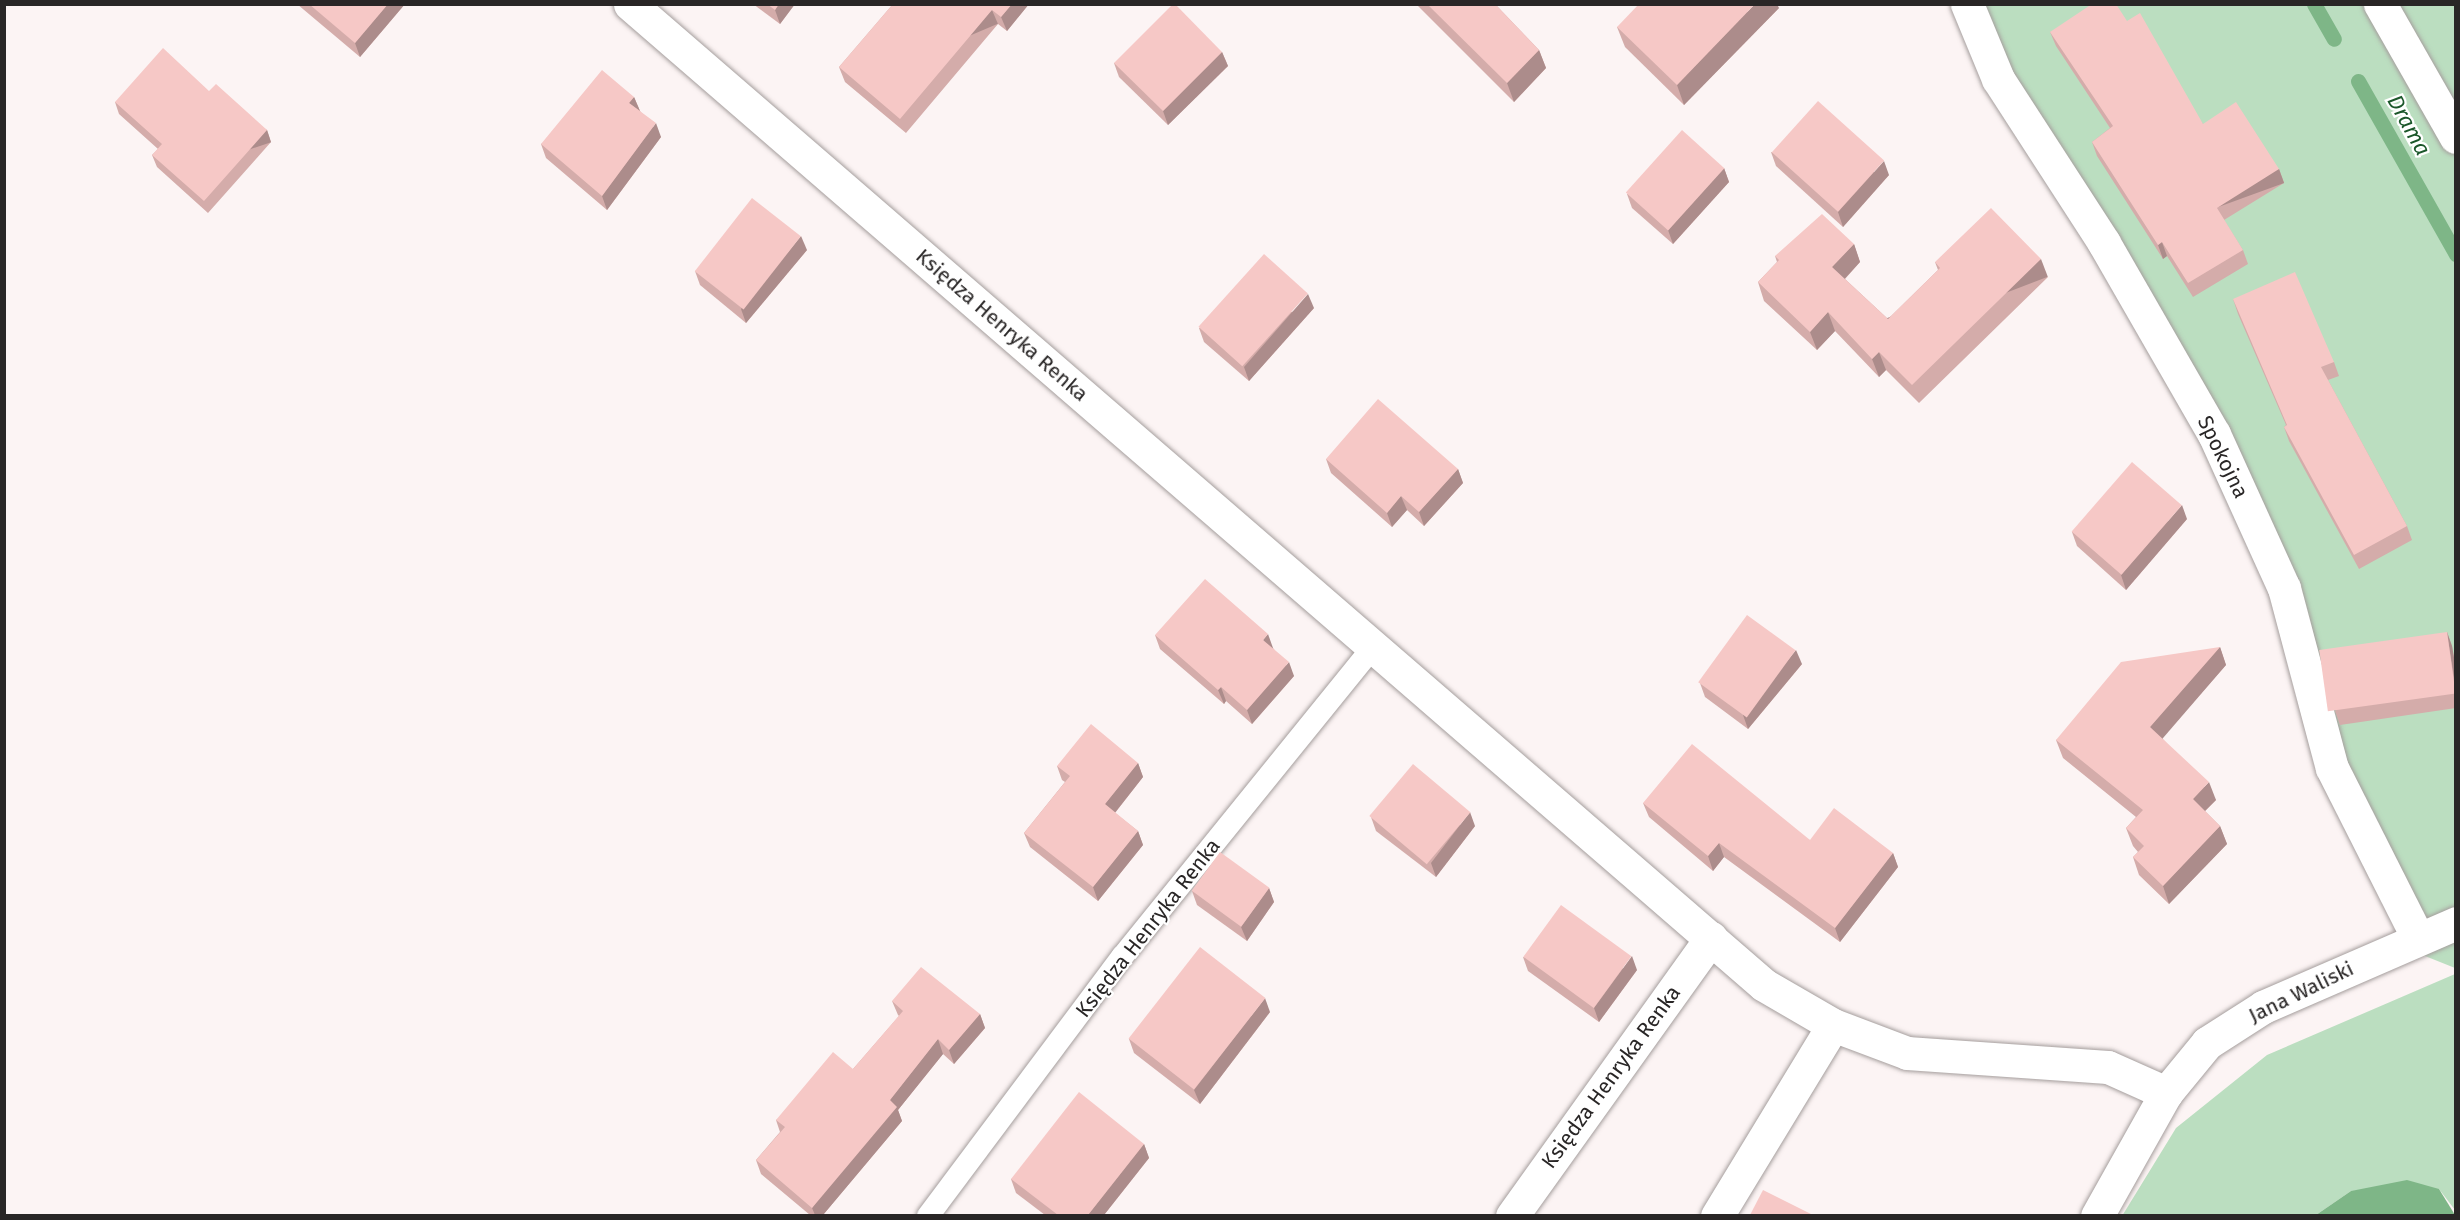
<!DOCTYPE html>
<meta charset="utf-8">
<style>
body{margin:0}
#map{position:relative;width:2460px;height:1220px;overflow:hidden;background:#fcf4f4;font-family:"Fira Sans",sans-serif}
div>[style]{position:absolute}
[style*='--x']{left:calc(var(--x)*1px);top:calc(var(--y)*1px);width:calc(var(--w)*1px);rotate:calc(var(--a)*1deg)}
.green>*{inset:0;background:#bbdec0}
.water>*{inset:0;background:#7eb687}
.stream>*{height:15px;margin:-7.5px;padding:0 7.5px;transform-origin:7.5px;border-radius:7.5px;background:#7eb687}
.roads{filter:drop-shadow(0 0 2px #a59e9d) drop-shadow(0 0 2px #a59e9d)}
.service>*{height:22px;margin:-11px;padding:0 11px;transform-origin:11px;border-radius:11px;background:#fff}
.minor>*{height:33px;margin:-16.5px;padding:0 16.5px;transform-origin:16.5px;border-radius:16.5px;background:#fff}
.tertiary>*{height:33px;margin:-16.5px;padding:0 16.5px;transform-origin:16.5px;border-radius:16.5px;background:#fff}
.wall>*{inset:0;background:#d4acaa}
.shaded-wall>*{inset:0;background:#ac8c8b;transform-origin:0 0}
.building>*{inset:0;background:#f6c8c6;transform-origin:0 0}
span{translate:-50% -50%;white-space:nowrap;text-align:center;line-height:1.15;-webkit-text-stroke:4.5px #fff;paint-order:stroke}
.street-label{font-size:21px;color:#292626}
.water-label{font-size:22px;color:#1b572a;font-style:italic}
.frame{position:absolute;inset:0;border:6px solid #292626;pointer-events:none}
</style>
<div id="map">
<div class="green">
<div style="clip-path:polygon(1967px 5px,2455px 5px,2455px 968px,2420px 954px,2174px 367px)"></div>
<div style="clip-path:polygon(2455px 974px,2455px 1210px,2439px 1189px,2351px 1191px,2316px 1215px,2122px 1216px,2176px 1128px,2267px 1055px)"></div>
</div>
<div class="water">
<div style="clip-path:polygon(2407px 1180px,2439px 1189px,2455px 1215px,2316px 1215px,2351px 1191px)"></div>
</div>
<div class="stream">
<div style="--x:2314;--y:4;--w:40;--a:60.3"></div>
<div style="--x:2358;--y:81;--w:199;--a:60.5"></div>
</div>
<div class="roads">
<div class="service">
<div style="--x:928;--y:1216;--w:324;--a:-53.2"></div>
<div style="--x:1122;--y:957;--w:400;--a:-51"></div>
</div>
<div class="minor">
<div style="--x:630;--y:4;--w:1499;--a:40.86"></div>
<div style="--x:1764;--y:985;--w:80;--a:30.1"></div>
<div style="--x:1833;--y:1025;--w:79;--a:20.7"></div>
<div style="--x:1907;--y:1053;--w:201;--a:4"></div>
<div style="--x:2108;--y:1067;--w:64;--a:24.1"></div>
<div style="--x:1967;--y:4;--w:81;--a:67.5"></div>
<div style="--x:1998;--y:79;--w:195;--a:57.1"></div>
<div style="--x:2104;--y:243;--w:220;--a:60.1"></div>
<div style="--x:2214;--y:434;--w:169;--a:65.6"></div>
<div style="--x:2284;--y:588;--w:186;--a:75.1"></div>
<div style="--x:2332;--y:768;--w:191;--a:63.2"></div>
<div style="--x:1512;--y:1216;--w:342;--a:-54.4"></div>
<div style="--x:1717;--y:1216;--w:223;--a:-58.7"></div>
<div style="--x:2097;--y:1216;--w:141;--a:-60.7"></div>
<div style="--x:2166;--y:1093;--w:65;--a:-50.6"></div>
<div style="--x:2207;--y:1043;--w:67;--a:-32.7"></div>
<div style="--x:2263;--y:1007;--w:210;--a:-23.5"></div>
</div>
<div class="tertiary">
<div style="--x:2380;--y:4;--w:153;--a:60.3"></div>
</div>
</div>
<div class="wall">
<div style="clip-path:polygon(297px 4px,405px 4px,360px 57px)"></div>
<div style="clip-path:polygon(753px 4px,795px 4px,780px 24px)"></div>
<div style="clip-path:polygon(893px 4px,1029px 4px,1007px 31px,998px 24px,906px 133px,845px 82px,839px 67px)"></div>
<div style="clip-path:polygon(1416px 4px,1495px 4px,1539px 50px,1546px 68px,1514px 102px)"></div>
<div style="clip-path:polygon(1779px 8px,1684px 105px,1625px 47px,1617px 27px)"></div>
<div style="clip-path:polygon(2127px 21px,2203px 124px,2279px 169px,2284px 183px,2224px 220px,2243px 250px,2248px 264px,2193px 297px,2167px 256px,2163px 259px,2097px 156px,2092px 142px,2110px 128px,2056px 46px,2050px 32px)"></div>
<div style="clip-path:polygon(1222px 52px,1228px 66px,1168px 125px,1119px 77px,1114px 63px)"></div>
<div style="clip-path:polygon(209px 91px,267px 130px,271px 142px,208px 213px,157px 167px,152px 155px,158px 149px,119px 114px,115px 102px)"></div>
<div style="clip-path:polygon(634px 97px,640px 111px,661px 137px,607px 210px,546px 158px,541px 144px)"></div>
<div style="clip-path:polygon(1771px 152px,1889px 175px,1843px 227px,1776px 166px)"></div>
<div style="clip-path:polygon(1724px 168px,1729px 182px,1673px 244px,1632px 208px,1627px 194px)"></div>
<div style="clip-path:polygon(1854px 244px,1860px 262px,1845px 279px,1888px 319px,1938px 270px,1935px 262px,2048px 277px,1919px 403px,1886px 370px,1879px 377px,1835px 331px,1817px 350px,1764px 301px,1758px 282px,1777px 262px,1775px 256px)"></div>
<div style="clip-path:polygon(807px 250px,746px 323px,700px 285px,695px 271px)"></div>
<div style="clip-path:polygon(2233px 299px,2334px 362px,2339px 376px,2328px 380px,2407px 526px,2412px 540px,2359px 569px,2289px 441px,2284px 427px,2286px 425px,2238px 314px)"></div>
<div style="clip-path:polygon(1314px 308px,1249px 381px,1204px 342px,1199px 328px)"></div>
<div style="clip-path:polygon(1326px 459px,1458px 469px,1463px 483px,1424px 526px,1407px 510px,1392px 527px,1331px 473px)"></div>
<div style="clip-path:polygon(2187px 519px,2126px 590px,2077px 546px,2072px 532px)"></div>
<div style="clip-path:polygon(2447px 632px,2452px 646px,2456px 669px,2456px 708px,2340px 725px,2335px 711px)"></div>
<div style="clip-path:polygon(1155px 635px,1273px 648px,1294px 676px,1252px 724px,1226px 701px,1224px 704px,1160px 649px)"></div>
<div style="clip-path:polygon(2220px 647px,2226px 665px,2162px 738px,2216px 800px,2205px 811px,2220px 826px,2227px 844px,2169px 904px,2139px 875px,2133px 857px,2138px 852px,2133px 846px,2126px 828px,2136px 817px,2063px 758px,2056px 740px)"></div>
<div style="clip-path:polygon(1802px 664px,1748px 729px,1705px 697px,1700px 683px)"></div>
<div style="clip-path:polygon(1138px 763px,1143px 777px,1115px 813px,1138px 831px,1143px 845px,1098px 901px,1030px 847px,1024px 833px,1065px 782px,1062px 780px,1057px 766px)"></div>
<div style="clip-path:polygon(1643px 803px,1810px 840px,1893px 853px,1898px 867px,1840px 942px,1724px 857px,1713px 871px,1649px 817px)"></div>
<div style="clip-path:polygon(1371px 817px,1475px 826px,1436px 877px,1376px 831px)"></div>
<div style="clip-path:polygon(1269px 888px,1274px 902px,1247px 941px,1197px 905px,1192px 891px)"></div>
<div style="clip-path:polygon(1523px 957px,1637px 970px,1599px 1022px,1528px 971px)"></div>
<div style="clip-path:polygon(892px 1001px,980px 1014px,985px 1028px,954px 1064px,943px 1054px,898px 1110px,902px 1121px,823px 1215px,810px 1215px,761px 1174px,756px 1160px,780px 1132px,776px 1120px,853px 1069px,899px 1016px,898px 1015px)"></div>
<div style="clip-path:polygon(1270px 1012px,1200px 1104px,1134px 1053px,1129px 1039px)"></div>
<div style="clip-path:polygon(1144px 1144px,1149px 1158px,1104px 1215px,1045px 1215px,1016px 1193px,1011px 1179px)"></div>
</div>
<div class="shaded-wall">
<div style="clip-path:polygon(388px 4px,405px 4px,360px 57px,355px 43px)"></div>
<div style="clip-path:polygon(779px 4px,795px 4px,780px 24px,775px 10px)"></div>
<div style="clip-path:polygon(1012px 4px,1029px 4px,1007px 31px,1001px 17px)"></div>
<div style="clip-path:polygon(1755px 4px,1777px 4px,1779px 8px,1684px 105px,1677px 85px)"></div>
<div style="left:992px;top:10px;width:15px;height:143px;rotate:67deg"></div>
<div style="clip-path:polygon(1539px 50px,1546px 68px,1514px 102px,1507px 83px)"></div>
<div style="clip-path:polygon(1222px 52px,1228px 66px,1168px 125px,1163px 111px)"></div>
<div style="clip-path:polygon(634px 97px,640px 111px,629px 103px)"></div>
<div style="clip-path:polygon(656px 123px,661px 137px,607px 210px,602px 196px)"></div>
<div style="left:267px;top:130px;width:13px;height:95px;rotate:72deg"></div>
<div style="clip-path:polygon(1884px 161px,1889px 175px,1843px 227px,1838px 212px)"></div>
<div style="clip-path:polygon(1724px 168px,1729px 182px,1673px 244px,1668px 230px)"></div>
<div style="left:2279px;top:169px;width:15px;height:73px;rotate:70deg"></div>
<div style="clip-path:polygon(801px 236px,807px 250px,746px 323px,741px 309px)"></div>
<div style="clip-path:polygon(2162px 242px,2167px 256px,2163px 259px,2158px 245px)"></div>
<div style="clip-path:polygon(1854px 244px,1860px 262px,1839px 285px,1832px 267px)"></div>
<div style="left:2041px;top:259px;width:19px;height:180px;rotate:69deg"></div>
<div style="clip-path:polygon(1308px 294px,1314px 308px,1249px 381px,1244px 367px)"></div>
<div style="clip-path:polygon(1828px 312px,1835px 331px,1817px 350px,1810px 332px)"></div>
<div style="clip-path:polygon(1879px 352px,1886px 370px,1879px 377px,1872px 359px)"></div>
<div style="clip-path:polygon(1458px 469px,1463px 483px,1424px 526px,1419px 512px)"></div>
<div style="clip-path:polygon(1401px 496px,1407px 510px,1392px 527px,1387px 513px)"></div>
<div style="clip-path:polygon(2182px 505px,2187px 519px,2126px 590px,2121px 575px)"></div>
<div style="clip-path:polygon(2447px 632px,2452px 646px,2456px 669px,2456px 691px)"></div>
<div style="clip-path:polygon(1268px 634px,1273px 648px,1268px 654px,1263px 640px)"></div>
<div style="clip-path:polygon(2220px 647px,2226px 665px,2157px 745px,2150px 727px)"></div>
<div style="clip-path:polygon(1796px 650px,1802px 664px,1748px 729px,1743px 715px)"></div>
<div style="clip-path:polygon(1289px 662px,1294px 676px,1252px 724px,1247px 710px)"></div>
<div style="clip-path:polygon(1221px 687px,1226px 701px,1224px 704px,1218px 690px)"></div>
<div style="clip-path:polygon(1138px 763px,1143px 777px,1110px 819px,1105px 804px)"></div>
<div style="clip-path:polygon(2209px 782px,2216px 800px,2199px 817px,2193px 799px)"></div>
<div style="clip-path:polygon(1470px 812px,1475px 826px,1436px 877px,1431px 863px)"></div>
<div style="clip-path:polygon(2220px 826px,2227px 844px,2169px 904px,2163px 886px)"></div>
<div style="clip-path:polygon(1138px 831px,1143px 845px,1098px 901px,1093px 887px)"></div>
<div style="clip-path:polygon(1719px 843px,1724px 857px,1713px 871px,1708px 856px)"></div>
<div style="clip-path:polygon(1893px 853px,1898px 867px,1840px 942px,1835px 928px)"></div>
<div style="clip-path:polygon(1269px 888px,1274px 902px,1247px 941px,1241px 927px)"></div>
<div style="clip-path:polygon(1632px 956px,1637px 970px,1599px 1022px,1594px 1008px)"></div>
<div style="clip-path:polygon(1265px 998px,1270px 1012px,1200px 1104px,1194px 1090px)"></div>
<div style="clip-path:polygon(980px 1014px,985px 1028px,954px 1064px,949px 1050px)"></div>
<div style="clip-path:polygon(938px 1039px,943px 1054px,898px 1110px,902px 1121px,823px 1215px,815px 1215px,812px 1208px,890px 1100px)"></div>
<div style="clip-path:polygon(1144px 1144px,1149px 1158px,1104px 1215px,1088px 1215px)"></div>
</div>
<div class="building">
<div style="clip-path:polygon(309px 4px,388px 4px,355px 43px)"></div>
<div style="clip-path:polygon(767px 4px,779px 4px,775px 10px)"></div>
<div style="clip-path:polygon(893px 4px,1012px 4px,1001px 17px,992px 10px,900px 119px,839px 67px)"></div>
<div style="clip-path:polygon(1173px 4px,1175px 4px,1222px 52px,1163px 111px,1114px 63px)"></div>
<div style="clip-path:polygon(1427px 4px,1495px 4px,1539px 50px,1507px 83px)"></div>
<div style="clip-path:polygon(1639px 4px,1755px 4px,1677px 85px,1617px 27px)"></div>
<div style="clip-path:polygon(2092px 4px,2116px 4px,2127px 21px,2140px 13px,2203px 124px,2236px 102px,2279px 169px,2217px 208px,2243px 250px,2188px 283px,2162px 242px,2158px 245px,2092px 142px,2113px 126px,2050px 32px)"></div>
<div style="clip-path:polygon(163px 48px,209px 91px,216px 84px,267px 130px,204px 201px,152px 155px,162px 144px,115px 102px)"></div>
<div style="clip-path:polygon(602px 70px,634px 97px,629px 103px,656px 123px,602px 196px,541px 144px)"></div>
<div style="left:1818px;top:101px;width:89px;height:69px;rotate:42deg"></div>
<div style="left:1682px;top:130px;width:57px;height:84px;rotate:42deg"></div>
<div style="left:752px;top:198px;width:62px;height:93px;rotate:38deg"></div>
<div style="clip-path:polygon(1991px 208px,2041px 259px,1912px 385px,1879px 352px,1872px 359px,1828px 312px,1810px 332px,1758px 282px,1779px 260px,1775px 256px,1822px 214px,1854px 244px,1832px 267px,1888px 319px,1940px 268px,1935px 262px)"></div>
<div style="left:1264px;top:254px;width:59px;height:98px;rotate:42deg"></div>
<div style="clip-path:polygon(2295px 272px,2334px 362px,2321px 367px,2407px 526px,2354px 555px,2284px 427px,2287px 425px,2233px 299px)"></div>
<div style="clip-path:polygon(1378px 399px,1458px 469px,1419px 512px,1401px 496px,1387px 513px,1326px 459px)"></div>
<div style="left:2132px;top:462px;width:66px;height:92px;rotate:41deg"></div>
<div style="clip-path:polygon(1205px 579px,1268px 634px,1263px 640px,1289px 662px,1247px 710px,1221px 687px,1218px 690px,1155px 635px)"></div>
<div style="left:1747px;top:615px;width:60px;height:83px;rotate:36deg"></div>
<div style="left:2447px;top:632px;width:62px;height:129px;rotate:82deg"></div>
<div style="clip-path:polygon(2220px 647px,2150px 727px,2209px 782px,2193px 799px,2220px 826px,2163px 886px,2133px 857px,2144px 846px,2126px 828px,2143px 810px,2056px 740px,2121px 662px)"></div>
<div style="clip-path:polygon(1091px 724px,1138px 763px,1105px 804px,1138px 831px,1093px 887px,1024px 833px,1070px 776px,1057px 766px)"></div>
<div style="clip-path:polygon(1692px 744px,1810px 840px,1834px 808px,1893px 853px,1835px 928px,1719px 843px,1708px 856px,1643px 803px)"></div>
<div style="left:1413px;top:764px;width:75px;height:68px;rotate:40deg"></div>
<div style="left:1220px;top:852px;width:61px;height:48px;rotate:36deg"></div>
<div style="left:1561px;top:905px;width:87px;height:64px;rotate:36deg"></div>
<div style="left:1200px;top:947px;width:83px;height:116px;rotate:38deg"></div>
<div style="clip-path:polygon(921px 967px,980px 1014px,949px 1050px,938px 1039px,890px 1100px,897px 1107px,812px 1208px,756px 1160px,785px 1127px,776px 1120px,833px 1052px,853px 1069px,903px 1011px,892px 1001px)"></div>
<div style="clip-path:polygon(1079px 1092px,1144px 1144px,1088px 1215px,1058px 1215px,1011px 1179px)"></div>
<div style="clip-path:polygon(1763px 1190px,1813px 1215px,1750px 1215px)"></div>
</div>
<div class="street-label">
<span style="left:1002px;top:325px;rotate:41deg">Księdza Henryka Renka</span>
<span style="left:2223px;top:457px;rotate:64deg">Spokojna</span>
<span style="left:1148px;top:928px;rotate:-52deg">Księdza Henryka Renka</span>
<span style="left:2301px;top:992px;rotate:-26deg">Jana Waliski</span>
<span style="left:1611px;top:1077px;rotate:-54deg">Księdza Henryka Renka</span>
</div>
<div class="water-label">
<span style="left:2409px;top:125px;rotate:61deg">Drama</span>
</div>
<div class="frame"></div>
</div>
